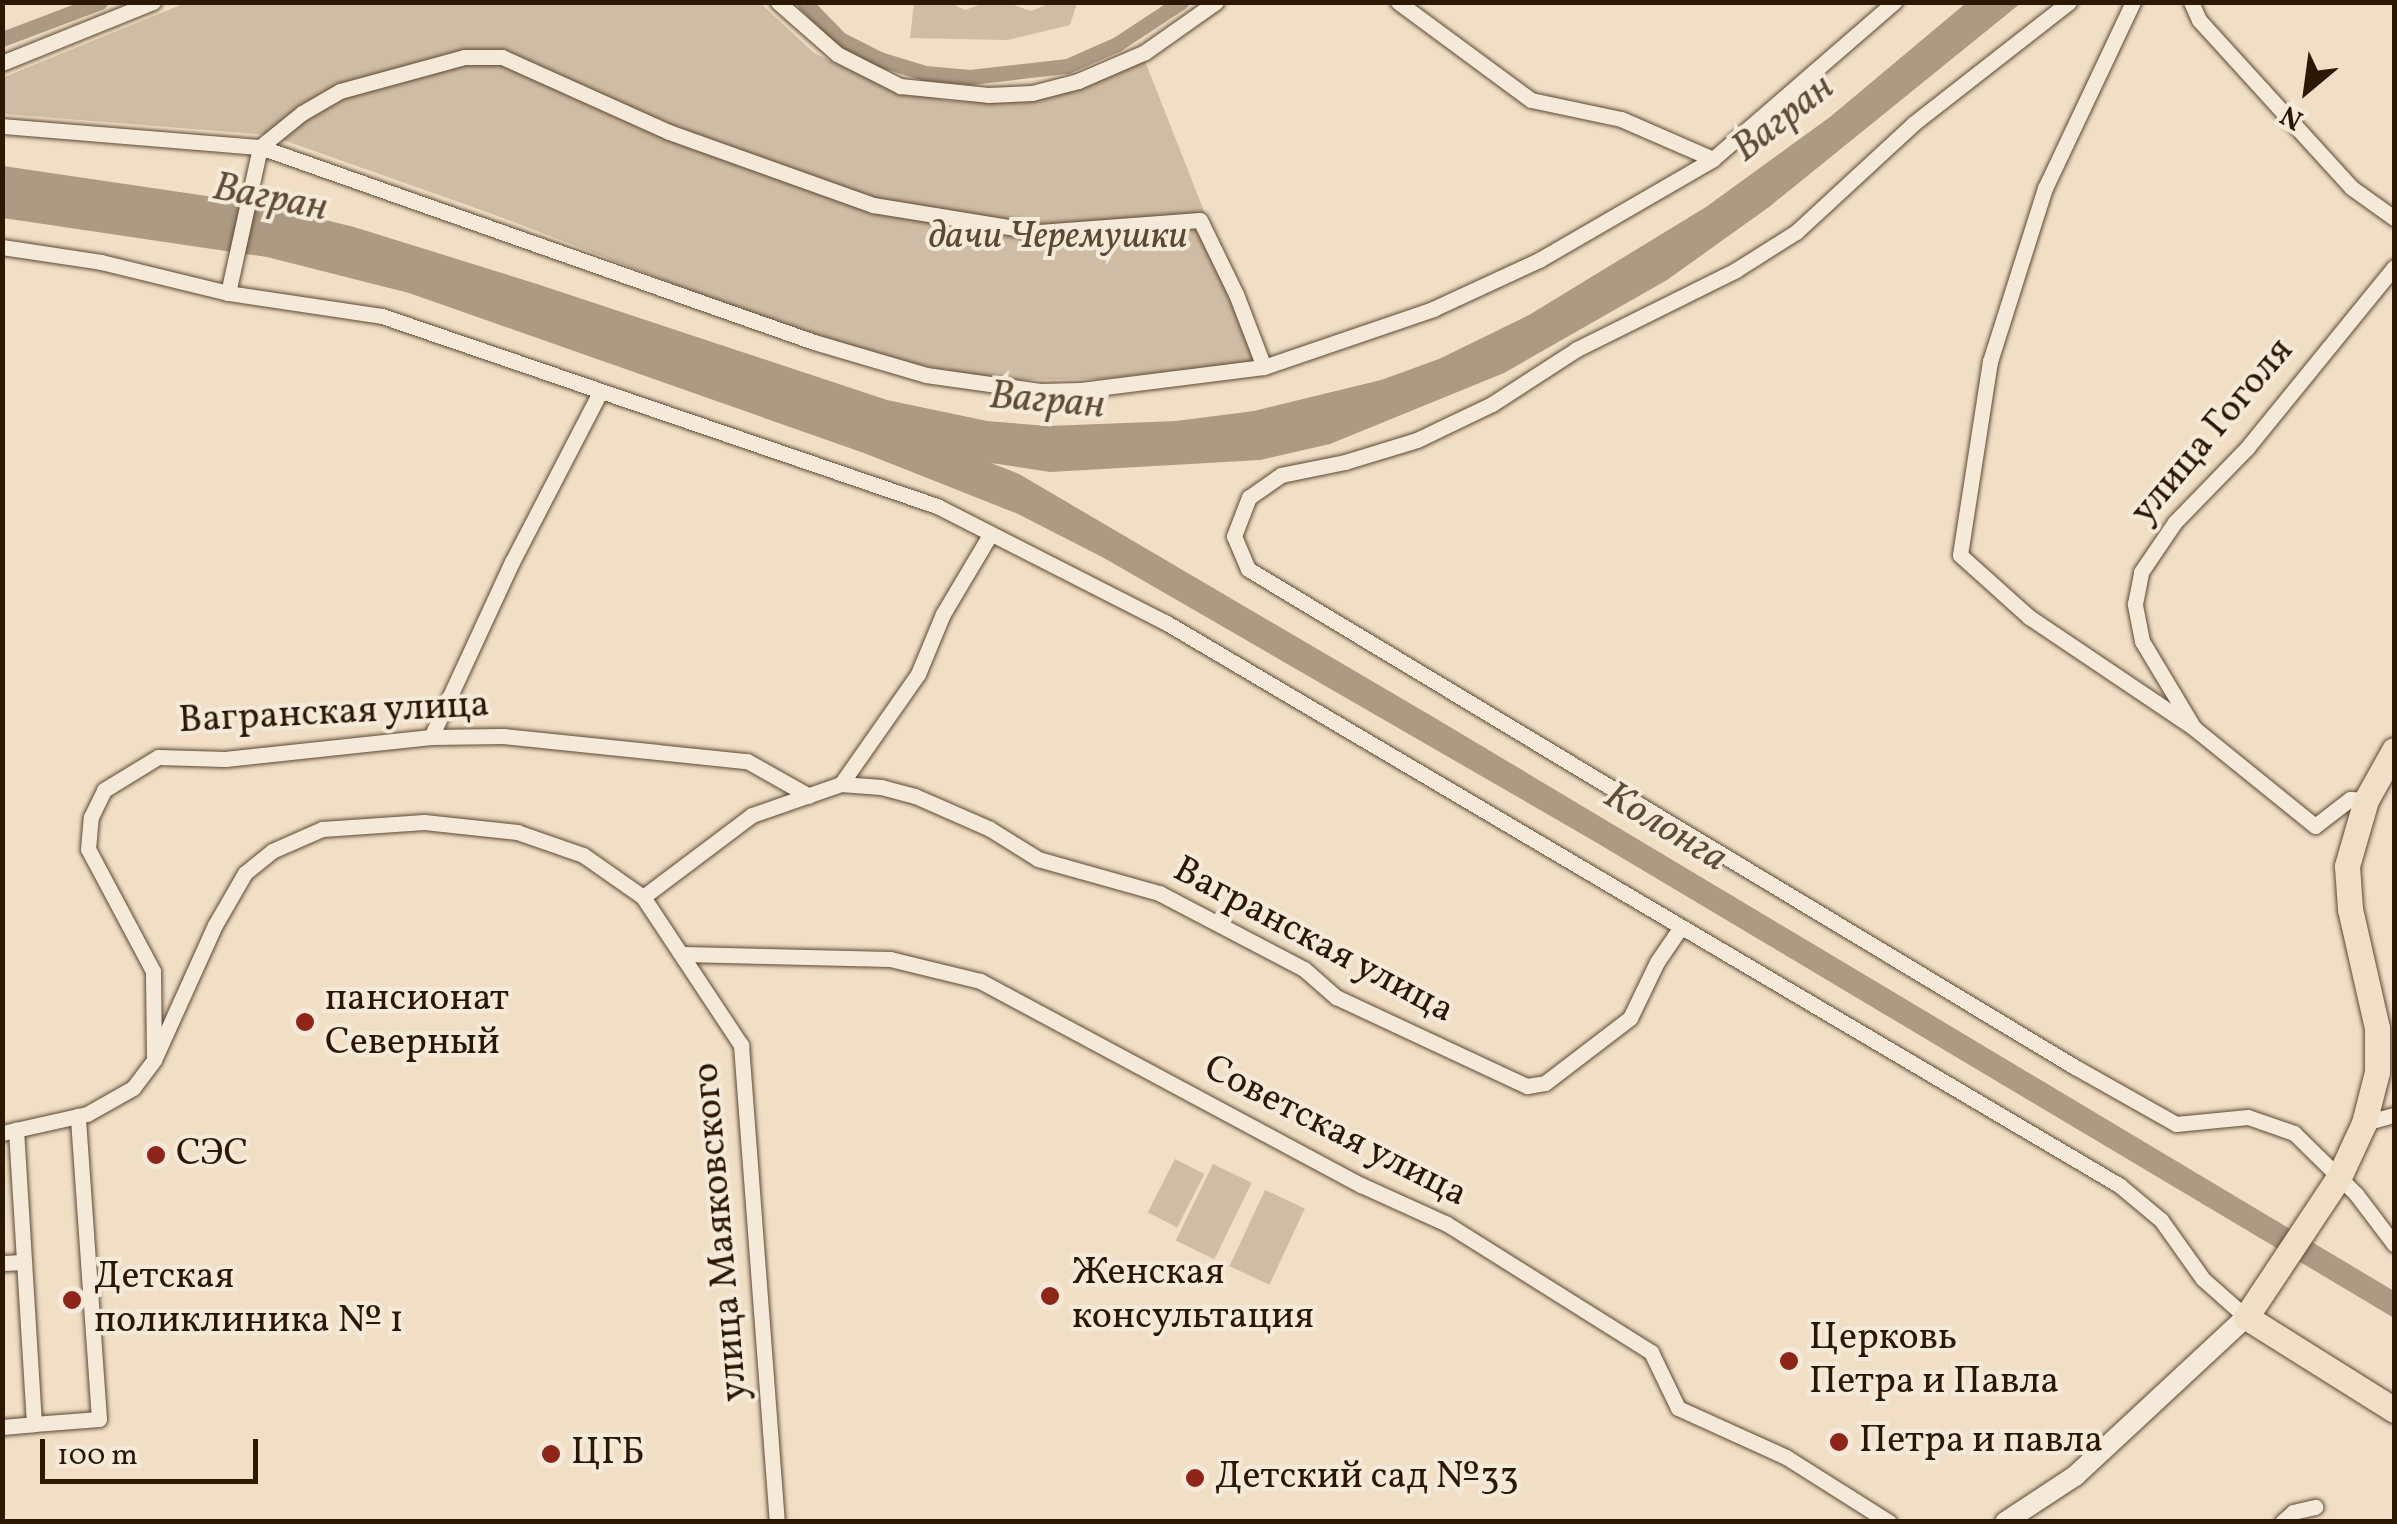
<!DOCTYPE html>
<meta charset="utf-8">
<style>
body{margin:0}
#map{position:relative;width:2397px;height:1524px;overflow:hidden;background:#f0dec5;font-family:Vollkorn,serif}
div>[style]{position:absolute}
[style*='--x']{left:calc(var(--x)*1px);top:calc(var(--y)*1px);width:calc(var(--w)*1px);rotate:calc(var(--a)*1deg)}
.green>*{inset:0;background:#cfbca4;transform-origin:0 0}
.water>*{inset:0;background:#ad9a83}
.canal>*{height:15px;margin:-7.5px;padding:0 7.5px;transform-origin:7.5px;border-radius:7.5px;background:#ad9a83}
.roads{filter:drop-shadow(0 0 2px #5d4933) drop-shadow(0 0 2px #5d4933)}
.minor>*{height:15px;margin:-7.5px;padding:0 7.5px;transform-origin:7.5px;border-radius:7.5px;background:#f5ead9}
.secondary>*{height:20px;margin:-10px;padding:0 10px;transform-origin:10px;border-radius:10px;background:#f5ead9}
.trunk>*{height:25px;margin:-12.5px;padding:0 12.5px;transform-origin:12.5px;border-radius:12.5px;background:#f0dec5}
.dots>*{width:28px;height:28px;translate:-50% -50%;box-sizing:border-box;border:5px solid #f5ead9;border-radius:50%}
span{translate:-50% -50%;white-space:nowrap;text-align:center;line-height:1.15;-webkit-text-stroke:8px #f5ead9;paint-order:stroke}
.park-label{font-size:38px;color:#5d4933;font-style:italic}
.street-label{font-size:38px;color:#2c1702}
.poi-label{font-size:38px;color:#2c1702}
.left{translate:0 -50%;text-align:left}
.water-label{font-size:40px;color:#604b36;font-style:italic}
.frame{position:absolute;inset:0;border:5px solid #2c1702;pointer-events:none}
.north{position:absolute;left:2257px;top:40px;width:100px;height:100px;-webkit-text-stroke:8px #f5ead9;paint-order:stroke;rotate:209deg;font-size:28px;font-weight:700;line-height:40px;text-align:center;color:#2c1702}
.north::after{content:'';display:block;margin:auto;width:35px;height:45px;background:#2c1702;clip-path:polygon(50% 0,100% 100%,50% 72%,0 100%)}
.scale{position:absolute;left:40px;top:1439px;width:218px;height:45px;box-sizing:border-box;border:5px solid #2c1702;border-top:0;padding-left:12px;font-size:30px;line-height:35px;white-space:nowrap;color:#2c1702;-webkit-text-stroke:8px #f5ead9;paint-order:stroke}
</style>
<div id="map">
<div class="green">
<div style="clip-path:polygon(188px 2px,760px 3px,814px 53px,886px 87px,947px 101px,1007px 103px,1084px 87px,1145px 61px,1263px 361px,1101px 379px,1002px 380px,896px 361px,736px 308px,498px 216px,269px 135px,4px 114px,2px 78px)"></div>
<div style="clip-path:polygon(914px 3px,950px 3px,965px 10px,984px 3px,1008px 3px,1031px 11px,1051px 3px,1077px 3px,1070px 25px,1008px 40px,910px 38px)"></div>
<div style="left:1175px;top:1159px;width:33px;height:60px;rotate:27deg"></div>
<div style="left:1213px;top:1164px;width:43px;height:85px;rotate:26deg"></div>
<div style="left:1265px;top:1190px;width:44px;height:84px;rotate:25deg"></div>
</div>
<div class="water">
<div style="clip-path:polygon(1966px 3px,2021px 3px,1769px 207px,1667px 280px,1504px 373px,1330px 444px,1260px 460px,1050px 472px,991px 463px,1019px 474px,1435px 718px,2394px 1291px,2394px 1318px,1592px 840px,1104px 558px,1018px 514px,864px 453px,409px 293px,267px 257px,3px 218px,3px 166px,261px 204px,354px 227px,537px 284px,887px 400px,987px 421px,1048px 426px,1176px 421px,1254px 411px,1381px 380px,1439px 359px,1529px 315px,1706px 207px,1830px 117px)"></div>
</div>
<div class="canal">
<div style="--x:804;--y:2;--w:52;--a:45.8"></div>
<div style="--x:840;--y:39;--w:44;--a:27.1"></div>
<div style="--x:879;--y:59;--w:48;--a:16.9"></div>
<div style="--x:925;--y:73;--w:45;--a:5.1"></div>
<div style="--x:970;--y:77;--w:98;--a:-6.5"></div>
<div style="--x:1067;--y:66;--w:55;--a:-23.7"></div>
<div style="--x:1117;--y:44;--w:77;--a:-33.3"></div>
<div style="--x:2;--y:39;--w:105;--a:-20.7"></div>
</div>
<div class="roads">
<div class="minor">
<div style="--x:778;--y:2;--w:79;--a:41.4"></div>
<div style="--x:837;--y:54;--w:71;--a:26.9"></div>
<div style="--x:900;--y:86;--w:88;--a:5.8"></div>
<div style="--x:988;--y:95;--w:44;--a:-2.6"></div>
<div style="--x:1032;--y:93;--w:48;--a:-14.6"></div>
<div style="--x:1078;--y:81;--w:73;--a:-23.4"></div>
<div style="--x:1145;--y:52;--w:87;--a:-35.2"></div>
<div style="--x:1398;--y:2;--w:165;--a:36.4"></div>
<div style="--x:1531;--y:100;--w:92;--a:11.9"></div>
<div style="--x:1621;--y:119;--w:100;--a:23.5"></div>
<div style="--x:2069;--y:2;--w:198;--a:142"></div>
<div style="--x:1913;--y:124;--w:159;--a:137.3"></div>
<div style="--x:1796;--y:232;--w:71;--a:147.7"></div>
<div style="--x:1736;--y:270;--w:178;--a:153.6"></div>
<div style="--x:1577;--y:349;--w:101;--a:147.1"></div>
<div style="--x:1492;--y:404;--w:83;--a:154.4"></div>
<div style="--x:1417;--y:440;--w:75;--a:163"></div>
<div style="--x:1345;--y:462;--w:65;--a:168.5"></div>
<div style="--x:1281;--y:475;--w:39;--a:145"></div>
<div style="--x:1249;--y:497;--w:42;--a:111"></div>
<div style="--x:1234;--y:536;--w:36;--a:67"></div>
<div style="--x:1248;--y:569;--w:965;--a:31.06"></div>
<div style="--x:2075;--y:1067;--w:116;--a:29.4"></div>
<div style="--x:2176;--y:1124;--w:72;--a:-5.6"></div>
<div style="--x:2248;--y:1117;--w:49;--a:19.2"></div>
<div style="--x:2294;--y:1133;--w:87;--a:44.5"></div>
<div style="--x:2356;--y:1194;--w:63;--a:52.8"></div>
<div style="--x:2133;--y:2;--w:206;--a:115.3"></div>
<div style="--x:2045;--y:188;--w:182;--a:107.6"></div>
<div style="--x:1990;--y:361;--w:196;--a:98.8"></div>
<div style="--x:1960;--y:555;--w:93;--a:41.9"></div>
<div style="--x:2029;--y:617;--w:199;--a:33.9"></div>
<div style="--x:2191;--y:2;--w:20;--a:66"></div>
<div style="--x:2199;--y:20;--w:227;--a:47.7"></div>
<div style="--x:2352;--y:188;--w:52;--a:35.5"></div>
<div style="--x:2;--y:63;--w:163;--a:-22"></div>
<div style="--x:2;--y:126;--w:259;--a:4.7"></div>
<div style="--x:260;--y:147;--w:587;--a:19.39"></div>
<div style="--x:814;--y:342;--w:117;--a:16.4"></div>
<div style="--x:926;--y:375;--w:115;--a:8"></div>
<div style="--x:1040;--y:391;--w:41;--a:-1.4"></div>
<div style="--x:1081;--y:390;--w:184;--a:-7.2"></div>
<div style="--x:1264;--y:367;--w:179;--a:-18.9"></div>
<div style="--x:1433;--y:309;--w:117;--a:-24.8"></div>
<div style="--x:1539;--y:260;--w:201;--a:-30.1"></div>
<div style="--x:1713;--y:159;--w:240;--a:-40.9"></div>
<div style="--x:2;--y:247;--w:100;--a:8.6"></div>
<div style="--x:101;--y:262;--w:131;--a:13.7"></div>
<div style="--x:228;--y:293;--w:156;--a:8.5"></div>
<div style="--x:382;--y:316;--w:587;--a:18.9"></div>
<div style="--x:937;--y:506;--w:256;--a:27"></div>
<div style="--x:1165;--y:622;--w:1108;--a:30.55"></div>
<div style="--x:2119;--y:1185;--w:55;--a:39.8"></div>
<div style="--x:2161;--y:1220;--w:72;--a:54.6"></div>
<div style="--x:2203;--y:1279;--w:57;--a:41.5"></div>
<div style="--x:228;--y:293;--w:149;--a:-77.6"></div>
<div style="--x:260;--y:147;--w:54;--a:-39"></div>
<div style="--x:302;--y:113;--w:44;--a:-30.1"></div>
<div style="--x:340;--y:91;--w:129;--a:-15.3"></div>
<div style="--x:464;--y:57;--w:38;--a:0"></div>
<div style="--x:502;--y:57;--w:183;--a:24.2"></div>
<div style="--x:669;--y:132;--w:217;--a:19.7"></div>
<div style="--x:873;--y:205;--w:168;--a:9.2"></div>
<div style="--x:1039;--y:232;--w:161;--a:-4.3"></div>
<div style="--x:1200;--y:220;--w:82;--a:64.1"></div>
<div style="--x:1236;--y:294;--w:78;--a:69"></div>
<div style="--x:431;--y:737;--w:193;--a:-65.2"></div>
<div style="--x:512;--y:562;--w:191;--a:-62.6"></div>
<div style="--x:841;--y:784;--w:40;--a:4.3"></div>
<div style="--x:881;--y:787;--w:35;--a:15"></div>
<div style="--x:915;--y:796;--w:82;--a:23.7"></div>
<div style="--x:990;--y:829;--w:57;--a:32"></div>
<div style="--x:1038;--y:859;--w:126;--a:15.7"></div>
<div style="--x:1159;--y:893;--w:164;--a:27.7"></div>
<div style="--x:1304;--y:969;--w:43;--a:41.2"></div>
<div style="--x:1336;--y:997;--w:211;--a:25"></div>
<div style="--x:1527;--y:1086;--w:18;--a:-9"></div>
<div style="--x:1545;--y:1083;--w:107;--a:-37.4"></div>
<div style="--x:1630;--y:1018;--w:62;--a:-64.3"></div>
<div style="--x:1657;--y:962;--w:42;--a:-55.6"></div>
<div style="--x:2366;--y:800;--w:16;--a:-176"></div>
<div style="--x:2350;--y:799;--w:44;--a:142.4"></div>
<div style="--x:2315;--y:826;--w:156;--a:-141"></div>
<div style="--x:2194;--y:728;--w:101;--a:-120.9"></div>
<div style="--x:2142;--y:641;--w:38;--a:-101"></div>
<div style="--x:2135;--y:604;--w:33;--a:-79"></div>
<div style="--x:2141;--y:572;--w:60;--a:-55.8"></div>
<div style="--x:2175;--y:522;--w:103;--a:-45.8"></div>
<div style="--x:2247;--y:448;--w:233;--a:-50.9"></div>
<div style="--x:643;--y:897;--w:136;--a:-37"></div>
<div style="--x:752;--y:815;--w:94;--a:-19.2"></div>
<div style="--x:841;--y:784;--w:134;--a:-55"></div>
<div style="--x:918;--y:674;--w:65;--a:-67.4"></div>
<div style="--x:943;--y:614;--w:92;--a:-59.3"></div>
<div style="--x:683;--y:954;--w:207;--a:1.4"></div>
<div style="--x:890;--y:959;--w:93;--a:13.7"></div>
<div style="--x:980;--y:981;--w:432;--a:28.2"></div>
<div style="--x:1361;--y:1185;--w:94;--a:24.4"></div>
<div style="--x:1447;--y:1224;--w:241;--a:32.1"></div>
<div style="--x:1651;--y:1352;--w:62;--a:64.3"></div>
<div style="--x:1678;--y:1408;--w:119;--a:24.4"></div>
<div style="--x:1786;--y:1457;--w:122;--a:32.3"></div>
<div style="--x:154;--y:1056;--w:85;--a:-90.7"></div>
<div style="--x:153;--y:971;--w:138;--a:-118"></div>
<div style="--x:88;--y:849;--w:32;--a:-85"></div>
<div style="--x:91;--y:817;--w:30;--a:-64"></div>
<div style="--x:104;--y:790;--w:63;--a:-31.4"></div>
<div style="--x:158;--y:757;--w:67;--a:1.7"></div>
<div style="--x:225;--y:759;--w:207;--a:-6.1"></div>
<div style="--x:431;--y:737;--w:72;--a:-0.8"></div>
<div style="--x:503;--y:736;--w:245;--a:5.9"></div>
<div style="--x:747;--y:761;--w:71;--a:29.4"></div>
<div style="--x:2364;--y:1123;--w:31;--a:-15"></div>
<div style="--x:2;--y:1133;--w:87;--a:-12.6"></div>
<div style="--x:87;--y:1114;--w:53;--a:-29.5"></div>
<div style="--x:133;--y:1088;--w:35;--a:-53"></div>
<div style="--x:154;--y:1060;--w:148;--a:-65.7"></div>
<div style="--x:215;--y:925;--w:60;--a:-60"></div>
<div style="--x:245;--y:873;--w:35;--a:-39"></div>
<div style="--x:272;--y:851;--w:55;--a:-23.7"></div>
<div style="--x:322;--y:829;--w:102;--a:-3.9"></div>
<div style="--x:424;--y:822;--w:94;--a:6.1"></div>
<div style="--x:517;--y:832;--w:70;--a:19.2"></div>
<div style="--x:583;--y:855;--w:73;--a:35"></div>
<div style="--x:643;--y:897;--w:178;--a:56.5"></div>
<div style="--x:741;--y:1045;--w:478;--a:85.7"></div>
<div style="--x:2;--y:1263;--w:22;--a:-3"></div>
<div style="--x:34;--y:1424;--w:65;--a:-4.4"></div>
<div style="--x:99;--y:1419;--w:304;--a:-94"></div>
<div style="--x:2;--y:1427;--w:32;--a:-5"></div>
<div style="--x:34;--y:1424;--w:295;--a:-93.5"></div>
<div style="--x:2282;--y:1522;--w:15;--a:-42"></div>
<div style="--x:2293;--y:1512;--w:23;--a:-13"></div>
</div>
<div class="secondary">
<div style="--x:2005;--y:1522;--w:84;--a:-33.3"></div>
<div style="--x:2075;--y:1476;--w:233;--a:-42.9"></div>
</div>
<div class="trunk">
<div style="--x:2394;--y:750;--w:57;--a:119.2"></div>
<div style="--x:2366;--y:800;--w:69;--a:106.1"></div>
<div style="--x:2347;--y:866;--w:43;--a:86"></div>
<div style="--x:2350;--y:909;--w:122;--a:77.2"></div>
<div style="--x:2377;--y:1028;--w:44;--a:90"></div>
<div style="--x:2377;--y:1072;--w:53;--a:104.3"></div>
<div style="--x:2364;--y:1123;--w:60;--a:114.8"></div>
<div style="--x:2339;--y:1177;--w:168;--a:123.6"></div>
<div style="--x:2246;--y:1317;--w:175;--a:32.1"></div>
</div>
</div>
<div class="dots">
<div style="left:305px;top:1022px;background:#8f2418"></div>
<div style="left:156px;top:1155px;background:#8f2418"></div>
<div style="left:1050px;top:1296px;background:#8f2418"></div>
<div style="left:72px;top:1300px;background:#8f2418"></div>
<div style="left:1789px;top:1361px;background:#8f2418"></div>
<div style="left:1839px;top:1442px;background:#8f2418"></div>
<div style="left:551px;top:1454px;background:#8f2418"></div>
<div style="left:1195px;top:1478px;background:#8f2418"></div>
</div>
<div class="park-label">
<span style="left:1058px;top:238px">дачи Черемушки</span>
</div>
<div class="street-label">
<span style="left:2213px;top:432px;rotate:-50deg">улица Гоголя</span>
<span style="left:334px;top:714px;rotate:-3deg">Вагранская улица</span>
<span style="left:1313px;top:941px;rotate:28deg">Вагранская улица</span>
<span style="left:1335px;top:1132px;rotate:27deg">Советская улица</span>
<span style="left:722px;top:1232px;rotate:-95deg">улица Маяковского</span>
</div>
<div class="poi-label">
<span class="left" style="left:325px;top:1022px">пансионат<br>Северный</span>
<span class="left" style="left:176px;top:1155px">СЭС</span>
<span class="left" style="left:1072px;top:1296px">Женская<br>консультация</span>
<span class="left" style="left:94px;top:1300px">Детская<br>поликлиника № 1</span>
<span class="left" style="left:1809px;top:1361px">Церковь<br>Петра и Павла</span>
<span class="left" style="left:1859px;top:1442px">Петра и павла</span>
<span class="left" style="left:571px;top:1454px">ЦГБ</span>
<span class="left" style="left:1215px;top:1478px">Детский сад №33</span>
</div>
<div class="water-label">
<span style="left:1784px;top:119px;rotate:-38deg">Вагран</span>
<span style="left:270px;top:199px;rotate:11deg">Вагран</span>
<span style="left:1047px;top:402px;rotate:5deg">Вагран</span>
<span style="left:1665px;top:828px;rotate:31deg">Колонга</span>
</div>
<div class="frame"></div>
<div class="north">N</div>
<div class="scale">100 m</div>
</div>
